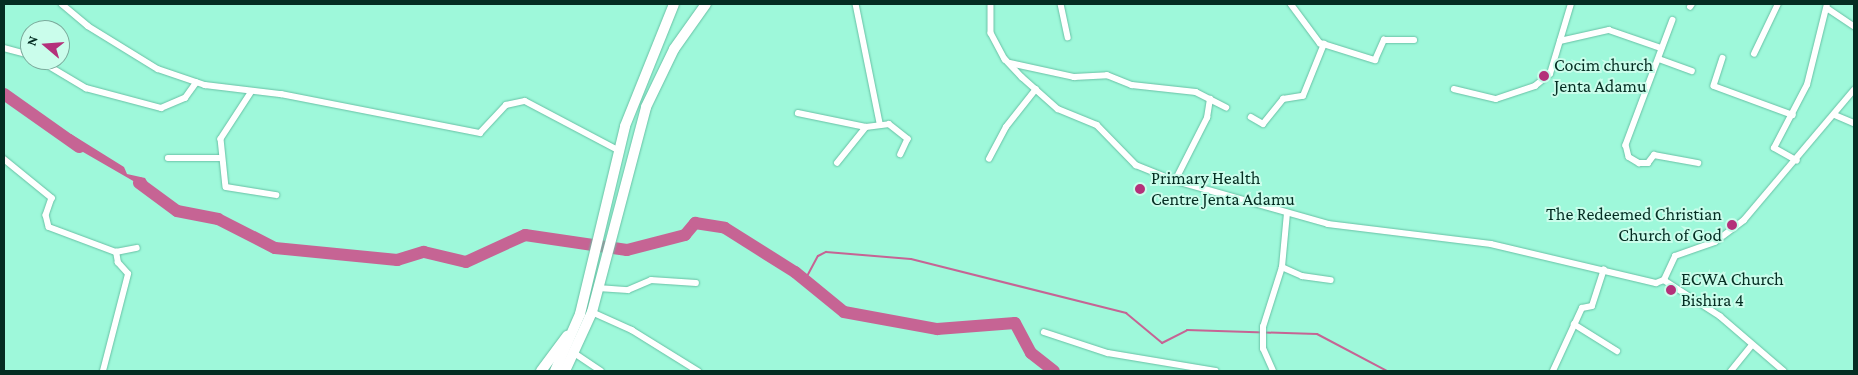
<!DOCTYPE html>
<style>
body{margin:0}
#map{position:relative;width:1858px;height:375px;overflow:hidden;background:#9ef8da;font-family:"Crimson Pro",serif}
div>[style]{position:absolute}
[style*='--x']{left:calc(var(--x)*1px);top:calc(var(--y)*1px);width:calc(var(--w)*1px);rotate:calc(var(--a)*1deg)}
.water>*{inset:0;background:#c66494}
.stream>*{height:2px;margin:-1px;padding:0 1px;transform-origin:1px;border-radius:1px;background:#c66494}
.river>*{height:12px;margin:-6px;padding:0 6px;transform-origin:6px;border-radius:6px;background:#c66494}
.roads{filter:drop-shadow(0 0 1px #68c1a5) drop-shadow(0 0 1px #68c1a5)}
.minor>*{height:5.5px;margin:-2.75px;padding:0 2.75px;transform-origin:2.75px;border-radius:2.75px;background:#fff}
.trunk>*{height:10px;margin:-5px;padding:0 5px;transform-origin:5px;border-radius:5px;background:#fff}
.dots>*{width:14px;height:14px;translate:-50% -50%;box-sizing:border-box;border:2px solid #cafdeb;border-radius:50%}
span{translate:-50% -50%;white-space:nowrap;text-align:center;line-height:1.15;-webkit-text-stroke:4px #cafdeb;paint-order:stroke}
.poi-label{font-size:18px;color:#042d22}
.left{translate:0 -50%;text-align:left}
.right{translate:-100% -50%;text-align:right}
.frame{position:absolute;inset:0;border:5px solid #042d22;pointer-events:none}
.north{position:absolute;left:20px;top:20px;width:50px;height:50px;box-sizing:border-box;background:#cafdeb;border:1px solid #7baa9b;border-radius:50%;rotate:288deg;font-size:14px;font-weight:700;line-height:20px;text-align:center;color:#042d22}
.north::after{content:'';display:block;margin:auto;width:18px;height:22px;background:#b4317a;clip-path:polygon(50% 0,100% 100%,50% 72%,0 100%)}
</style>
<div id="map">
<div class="water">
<div style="clip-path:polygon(71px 134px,124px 167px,127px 174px,145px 178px,154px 193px,64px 141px)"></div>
</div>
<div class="stream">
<div style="--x:805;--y:280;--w:27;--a:-62"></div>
<div style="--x:818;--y:256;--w:9;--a:-27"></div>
<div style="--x:826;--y:252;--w:85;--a:4.7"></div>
<div style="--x:911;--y:259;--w:222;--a:14.1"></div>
<div style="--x:1126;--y:313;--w:47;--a:39.8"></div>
<div style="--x:1162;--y:343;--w:28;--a:-27"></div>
<div style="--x:1187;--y:330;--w:130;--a:1.8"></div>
<div style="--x:1317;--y:334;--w:79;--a:27.9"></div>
</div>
<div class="river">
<div style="--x:4;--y:94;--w:92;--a:35.2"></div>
<div style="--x:139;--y:183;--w:47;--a:36.4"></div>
<div style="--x:177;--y:211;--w:42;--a:11"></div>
<div style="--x:218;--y:219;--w:64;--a:27"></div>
<div style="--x:275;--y:248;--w:123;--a:5.6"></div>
<div style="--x:397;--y:260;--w:28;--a:-17"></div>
<div style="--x:424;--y:252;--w:43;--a:13.4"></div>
<div style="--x:466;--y:262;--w:65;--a:-24.6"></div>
<div style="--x:525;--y:235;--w:103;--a:8.4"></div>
<div style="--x:627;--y:250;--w:60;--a:-14.5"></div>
<div style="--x:685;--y:235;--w:16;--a:-50"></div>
<div style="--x:695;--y:223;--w:30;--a:9"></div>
<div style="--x:725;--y:228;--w:83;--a:32.2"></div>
<div style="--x:795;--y:272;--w:63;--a:39.2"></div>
<div style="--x:844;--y:312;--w:95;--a:10.4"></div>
<div style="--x:937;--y:329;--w:78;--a:-4.4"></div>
<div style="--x:1015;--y:323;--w:34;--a:62"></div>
<div style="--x:1031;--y:353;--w:29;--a:38"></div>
</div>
<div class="roads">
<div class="minor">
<div style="--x:62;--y:4;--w:34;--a:40"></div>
<div style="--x:88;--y:26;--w:82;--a:31.6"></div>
<div style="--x:158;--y:69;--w:50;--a:18.8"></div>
<div style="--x:205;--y:85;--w:77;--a:6.8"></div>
<div style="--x:281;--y:94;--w:203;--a:11.1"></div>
<div style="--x:480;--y:133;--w:38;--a:-47"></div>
<div style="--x:506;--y:105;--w:19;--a:-12"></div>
<div style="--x:525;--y:101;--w:105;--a:27.8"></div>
<div style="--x:856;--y:4;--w:121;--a:78.6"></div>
<div style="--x:991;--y:4;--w:29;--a:90"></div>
<div style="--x:991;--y:33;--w:30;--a:62"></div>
<div style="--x:1005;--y:59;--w:25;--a:47"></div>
<div style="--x:1022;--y:77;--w:48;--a:41.6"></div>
<div style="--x:1058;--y:109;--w:42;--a:22.3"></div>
<div style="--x:1097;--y:125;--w:56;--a:45.7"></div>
<div style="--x:1136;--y:165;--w:40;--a:22"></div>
<div style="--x:1173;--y:180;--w:161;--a:15.8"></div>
<div style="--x:1328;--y:224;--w:164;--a:7"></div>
<div style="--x:1491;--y:244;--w:170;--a:13.3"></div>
<div style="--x:1656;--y:283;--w:9;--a:-21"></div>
<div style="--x:1664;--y:280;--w:26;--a:-65"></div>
<div style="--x:1675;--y:256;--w:42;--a:-19.3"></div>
<div style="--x:1715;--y:242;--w:36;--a:-37"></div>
<div style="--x:1744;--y:220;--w:170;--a:-49.8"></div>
<div style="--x:1061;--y:4;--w:34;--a:78"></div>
<div style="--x:1291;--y:4;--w:49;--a:53.4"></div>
<div style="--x:1320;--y:43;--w:58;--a:17.2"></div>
<div style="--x:1375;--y:60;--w:22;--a:-66"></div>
<div style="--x:1384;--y:40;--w:30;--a:0"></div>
<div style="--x:1690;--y:7;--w:4;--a:-56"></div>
<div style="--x:1827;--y:8;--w:32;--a:34"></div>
<div style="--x:1673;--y:20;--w:134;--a:110.6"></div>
<div style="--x:1626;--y:145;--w:12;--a:76"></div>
<div style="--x:1629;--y:157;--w:12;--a:31"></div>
<div style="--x:1639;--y:163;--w:9;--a:0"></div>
<div style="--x:1648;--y:163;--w:10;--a:-53"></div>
<div style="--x:1654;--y:155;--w:45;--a:10.3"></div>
<div style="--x:1560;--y:41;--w:50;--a:-12.7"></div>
<div style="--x:1609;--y:30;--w:55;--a:19.1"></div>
<div style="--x:4;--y:48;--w:27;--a:15"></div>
<div style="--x:1754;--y:54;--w:55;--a:-64.4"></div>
<div style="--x:1723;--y:58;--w:29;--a:108"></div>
<div style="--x:1714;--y:86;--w:84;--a:20.2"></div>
<div style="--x:1659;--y:59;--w:35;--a:20"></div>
<div style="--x:39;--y:60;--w:55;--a:30.8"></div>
<div style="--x:86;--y:88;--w:78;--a:14.9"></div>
<div style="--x:161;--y:108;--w:26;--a:-23"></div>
<div style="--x:185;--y:98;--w:19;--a:-54"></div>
<div style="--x:1010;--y:63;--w:66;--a:12.3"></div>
<div style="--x:1074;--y:77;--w:33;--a:-3"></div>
<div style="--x:1107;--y:75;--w:27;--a:22"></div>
<div style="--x:1132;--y:85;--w:64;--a:6.2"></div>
<div style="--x:1196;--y:92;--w:34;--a:27"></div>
<div style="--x:1454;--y:89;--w:43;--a:13.4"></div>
<div style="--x:1496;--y:99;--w:41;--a:-18.4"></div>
<div style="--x:1535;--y:86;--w:19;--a:-39"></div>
<div style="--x:1550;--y:74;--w:73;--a:-73.3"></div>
<div style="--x:251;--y:93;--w:55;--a:123.1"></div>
<div style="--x:221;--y:139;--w:48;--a:84.1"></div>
<div style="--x:226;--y:187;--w:51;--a:9.1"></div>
<div style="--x:798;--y:113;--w:69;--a:11.6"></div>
<div style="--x:866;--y:127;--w:23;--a:-7"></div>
<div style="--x:889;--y:124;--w:24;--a:38"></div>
<div style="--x:908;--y:139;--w:17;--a:115"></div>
<div style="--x:1835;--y:115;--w:21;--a:23"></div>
<div style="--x:1251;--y:117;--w:14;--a:30"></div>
<div style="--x:1263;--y:124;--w:32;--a:-51"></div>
<div style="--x:1283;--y:99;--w:20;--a:-9"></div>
<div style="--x:1303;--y:96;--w:56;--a:-68"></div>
<div style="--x:168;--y:158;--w:54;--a:0"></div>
<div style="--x:4;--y:159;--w:62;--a:39.1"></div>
<div style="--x:52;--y:198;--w:18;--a:109"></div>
<div style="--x:46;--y:215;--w:12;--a:76"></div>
<div style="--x:49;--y:227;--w:72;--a:20.5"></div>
<div style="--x:116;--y:252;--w:21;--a:-11"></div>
<div style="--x:989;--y:159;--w:36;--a:-62"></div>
<div style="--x:1006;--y:127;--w:48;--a:-51.7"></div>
<div style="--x:1797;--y:161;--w:26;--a:-151"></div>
<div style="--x:1774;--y:148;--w:71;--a:-62.4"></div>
<div style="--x:1807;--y:85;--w:83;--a:-76.1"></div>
<div style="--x:837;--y:163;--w:46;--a:-51.1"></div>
<div style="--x:1175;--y:181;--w:71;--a:-63.1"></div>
<div style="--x:1207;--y:118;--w:19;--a:-81"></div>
<div style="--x:1282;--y:267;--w:22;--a:24"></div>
<div style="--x:1302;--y:276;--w:29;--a:8"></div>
<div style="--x:1664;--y:280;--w:67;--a:32.7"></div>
<div style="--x:1720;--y:316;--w:84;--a:40.7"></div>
<div style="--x:598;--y:288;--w:30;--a:4"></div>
<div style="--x:628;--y:290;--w:25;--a:-23"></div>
<div style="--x:651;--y:280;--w:45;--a:3.8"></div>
<div style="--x:592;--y:312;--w:44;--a:24.2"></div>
<div style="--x:632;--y:330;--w:78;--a:31.8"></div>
<div style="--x:1574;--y:324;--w:51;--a:32.1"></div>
<div style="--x:1044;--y:332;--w:67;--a:18.2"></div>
<div style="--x:1108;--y:353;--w:109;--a:9.5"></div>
<div style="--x:576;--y:354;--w:30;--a:34"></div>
<div style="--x:103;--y:371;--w:100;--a:-75.5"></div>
<div style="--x:128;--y:274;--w:15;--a:-132"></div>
<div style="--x:118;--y:263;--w:11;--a:-100"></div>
<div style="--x:1273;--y:371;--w:24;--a:-114"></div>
<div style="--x:1263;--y:349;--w:22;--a:-90"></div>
<div style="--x:1263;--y:327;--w:63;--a:-72.4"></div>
<div style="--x:1282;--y:267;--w:54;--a:-84.7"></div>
<div style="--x:1553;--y:371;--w:69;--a:-65.3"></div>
<div style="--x:1582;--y:308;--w:10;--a:-11"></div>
<div style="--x:1592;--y:306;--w:38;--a:-72"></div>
<div style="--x:1731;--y:371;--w:33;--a:-51"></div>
</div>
<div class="trunk">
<div style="--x:541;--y:371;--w:44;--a:-53.4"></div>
<div style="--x:555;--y:371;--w:62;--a:-66.3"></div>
<div style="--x:580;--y:314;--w:193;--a:-76.5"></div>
<div style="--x:625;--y:126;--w:131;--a:-68.1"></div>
<div style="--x:565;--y:371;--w:65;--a:-65.4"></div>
<div style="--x:592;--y:312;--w:212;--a:-75.2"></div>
<div style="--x:646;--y:107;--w:64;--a:-64.2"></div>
<div style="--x:674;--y:49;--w:55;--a:-54.6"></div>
</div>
</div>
<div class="dots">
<div style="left:1544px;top:76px;background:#b4317a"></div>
<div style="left:1140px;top:189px;background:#b4317a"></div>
<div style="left:1732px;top:225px;background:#b4317a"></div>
<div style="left:1671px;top:290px;background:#b4317a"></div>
</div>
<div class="poi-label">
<span class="left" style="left:1554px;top:76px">Cocim church<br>Jenta Adamu</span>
<span class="left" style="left:1151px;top:189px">Primary Health<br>Centre Jenta Adamu</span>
<span class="right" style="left:1722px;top:225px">The Redeemed Christian<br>Church of God</span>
<span class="left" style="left:1681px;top:290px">ECWA Church<br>Bishira 4</span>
</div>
<div class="frame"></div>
<div class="north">N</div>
</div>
